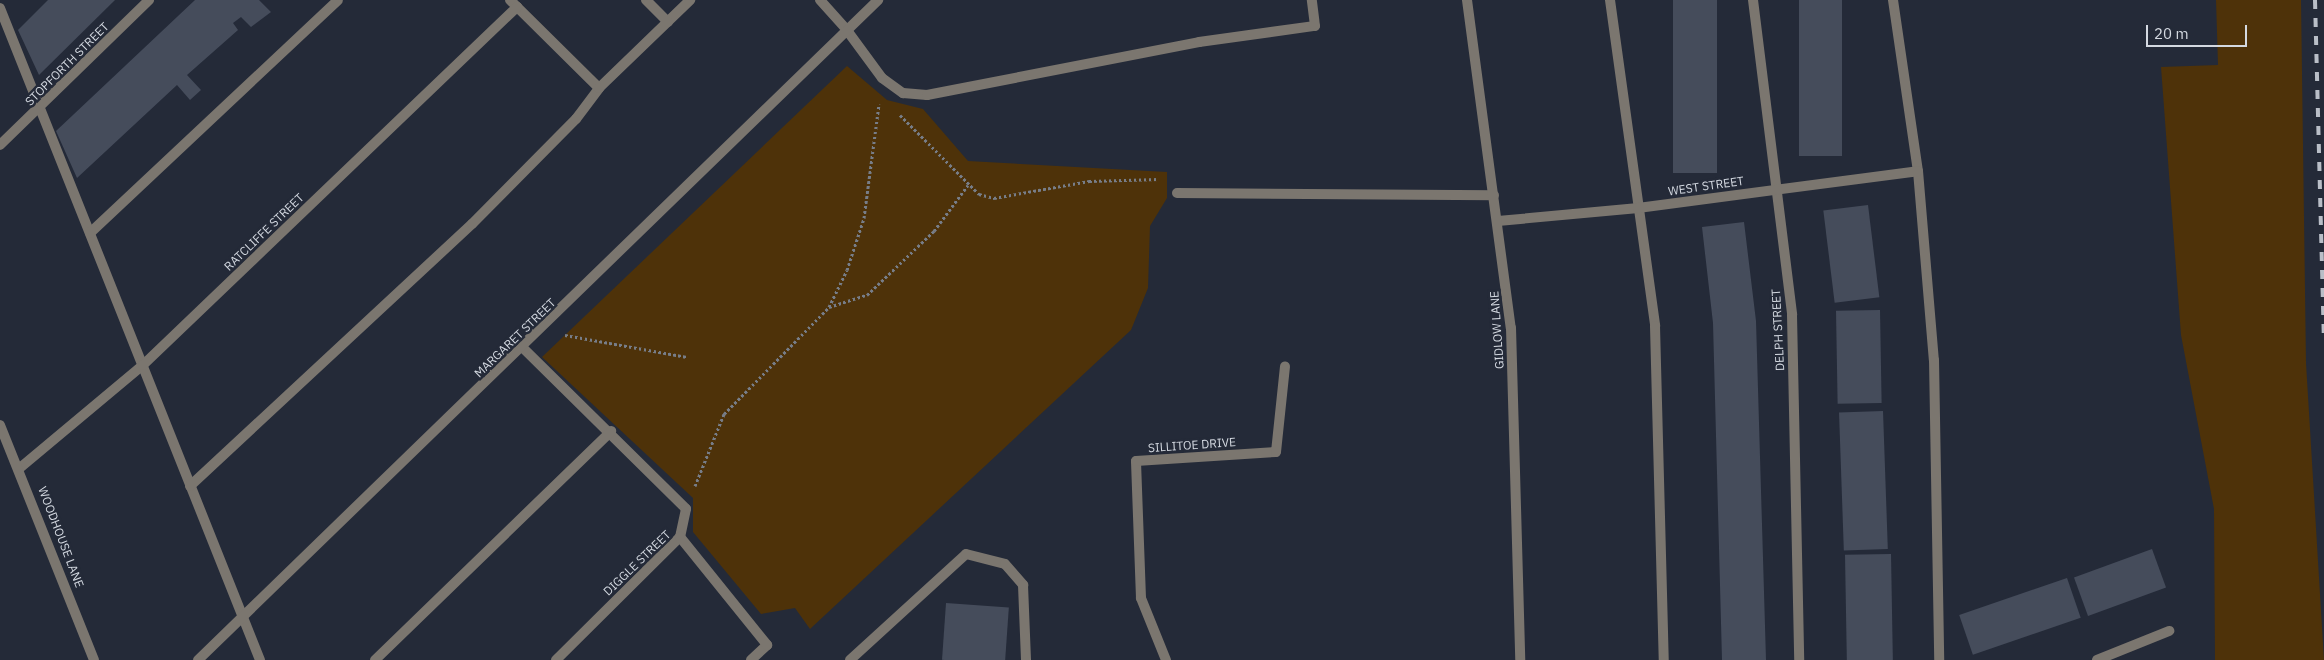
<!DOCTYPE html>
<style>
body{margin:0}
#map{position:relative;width:2324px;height:660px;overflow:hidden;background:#242a38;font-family:"IBM Plex Sans",sans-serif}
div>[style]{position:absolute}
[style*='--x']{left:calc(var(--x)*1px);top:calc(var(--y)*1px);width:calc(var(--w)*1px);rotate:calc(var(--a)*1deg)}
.green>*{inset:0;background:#4e3209}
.building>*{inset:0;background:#454c5b;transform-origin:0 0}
.path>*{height:3px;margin-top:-1.5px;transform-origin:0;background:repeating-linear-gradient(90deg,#777d88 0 2.5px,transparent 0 5px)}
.service>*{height:10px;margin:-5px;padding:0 5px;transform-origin:5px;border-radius:5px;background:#7b766f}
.minor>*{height:10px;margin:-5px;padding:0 5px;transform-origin:5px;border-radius:5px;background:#7b766f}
.tertiary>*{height:10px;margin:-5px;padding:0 5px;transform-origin:5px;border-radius:5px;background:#7b766f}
.rail>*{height:4px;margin-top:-2px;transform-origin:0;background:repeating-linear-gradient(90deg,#b9bec7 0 9px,transparent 0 18px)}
span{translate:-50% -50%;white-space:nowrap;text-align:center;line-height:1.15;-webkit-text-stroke:5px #242a38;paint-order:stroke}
.street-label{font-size:12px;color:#d4d9e1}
.scale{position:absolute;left:2146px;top:25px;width:101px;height:22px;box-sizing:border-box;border:2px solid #d4d9e1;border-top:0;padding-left:6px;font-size:15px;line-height:18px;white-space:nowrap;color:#d4d9e1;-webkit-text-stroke:4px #242a38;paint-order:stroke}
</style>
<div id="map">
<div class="green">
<div style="clip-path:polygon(2216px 0,2301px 0,2306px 363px,2324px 660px,2215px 660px,2214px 509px,2181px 335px,2161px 67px,2218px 65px)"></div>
<div style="clip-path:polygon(847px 66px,887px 100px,923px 109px,968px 161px,1167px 172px,1167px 198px,1150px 226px,1148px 288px,1131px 330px,810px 629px,795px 608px,761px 614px,693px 532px,693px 498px,542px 357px)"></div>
</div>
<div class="building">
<div style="clip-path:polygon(48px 0,115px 0,39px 75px,18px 30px)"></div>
<div style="clip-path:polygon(195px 0,259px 0,271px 12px,251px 27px,241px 17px,233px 23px,238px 30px,187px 75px,201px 90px,190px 100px,177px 85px,77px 178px,56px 131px)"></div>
<div style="left:1673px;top:0;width:44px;height:173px"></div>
<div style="left:1799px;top:0;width:43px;height:156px"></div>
<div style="left:1868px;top:205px;width:93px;height:45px;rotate:83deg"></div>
<div style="clip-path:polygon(1744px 222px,1756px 321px,1766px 660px,1722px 660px,1713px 323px,1702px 227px)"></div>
<div style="left:1880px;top:310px;width:93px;height:44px;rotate:89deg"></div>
<div style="left:1883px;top:411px;width:138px;height:44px;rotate:88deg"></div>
<div style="left:2152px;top:549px;width:41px;height:83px;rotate:70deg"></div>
<div style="left:1891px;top:554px;width:106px;height:46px;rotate:89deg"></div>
<div style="left:2067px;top:578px;width:42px;height:114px;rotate:71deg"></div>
<div style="left:946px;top:603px;width:63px;height:57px;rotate:4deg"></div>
</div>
<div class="path">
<div style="--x:900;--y:115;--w:112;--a:45"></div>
<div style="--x:979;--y:194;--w:16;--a:15"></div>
<div style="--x:994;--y:198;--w:97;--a:-10.1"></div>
<div style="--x:1089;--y:181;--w:70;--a:-1.6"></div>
<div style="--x:829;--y:307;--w:40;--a:-18"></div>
<div style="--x:867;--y:295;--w:93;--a:-43.7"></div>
<div style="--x:934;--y:231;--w:57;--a:-53.5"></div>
<div style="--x:565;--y:335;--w:124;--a:10.2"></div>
<div style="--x:695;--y:486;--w:78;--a:-68.1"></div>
<div style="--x:724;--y:414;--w:150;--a:-45.5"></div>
<div style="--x:829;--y:307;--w:41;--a:-64.1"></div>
<div style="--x:847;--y:270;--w:55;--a:-71.9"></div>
<div style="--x:864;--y:218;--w:115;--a:-82.5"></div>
</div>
<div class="service">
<div style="--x:1610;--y:0;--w:329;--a:82.1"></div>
<div style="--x:1655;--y:326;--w:334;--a:88.5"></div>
<div style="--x:1893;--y:0;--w:173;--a:81.7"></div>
<div style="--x:1918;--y:171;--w:190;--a:85.2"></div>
<div style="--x:1934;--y:360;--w:300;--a:89"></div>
<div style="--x:0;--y:8;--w:702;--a:68.26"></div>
<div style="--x:846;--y:29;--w:61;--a:53.7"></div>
<div style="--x:882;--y:78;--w:26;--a:36"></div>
<div style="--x:903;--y:93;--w:24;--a:5"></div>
<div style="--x:927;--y:95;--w:277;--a:-11"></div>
<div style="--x:1199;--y:42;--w:117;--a:-7.9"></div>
<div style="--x:1315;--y:26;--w:26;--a:-97"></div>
<div style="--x:90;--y:233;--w:340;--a:-43.2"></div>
<div style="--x:523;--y:348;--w:229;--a:44.6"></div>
<div style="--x:686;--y:509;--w:29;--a:102"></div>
<div style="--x:190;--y:486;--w:385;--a:-42.9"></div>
<div style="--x:472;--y:224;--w:148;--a:-45.3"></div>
<div style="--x:576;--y:119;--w:39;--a:-53"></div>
<div style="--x:375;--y:660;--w:329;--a:-44.1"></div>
<div style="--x:751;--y:660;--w:22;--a:-43"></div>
<div style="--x:850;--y:660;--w:157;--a:-42.4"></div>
<div style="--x:966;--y:554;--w:40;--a:14.4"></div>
<div style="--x:1005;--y:564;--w:28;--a:49"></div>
<div style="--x:1023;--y:585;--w:75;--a:87.7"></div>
</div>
<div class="minor">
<div style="--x:510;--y:0;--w:125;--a:44.7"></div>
<div style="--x:599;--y:88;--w:127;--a:-44"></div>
<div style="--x:646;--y:0;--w:31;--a:45"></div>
<div style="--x:820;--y:0;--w:39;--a:48"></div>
<div style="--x:1753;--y:0;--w:317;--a:82.9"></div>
<div style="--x:1792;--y:315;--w:345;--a:88.8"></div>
<div style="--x:0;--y:145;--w:208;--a:-44.2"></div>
<div style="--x:1177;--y:193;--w:317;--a:0.4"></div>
<div style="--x:1498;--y:221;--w:141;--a:-5.3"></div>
<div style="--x:1638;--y:208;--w:282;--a:-7.5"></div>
<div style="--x:21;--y:467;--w:159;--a:-39.9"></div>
<div style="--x:143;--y:365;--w:518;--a:-43.75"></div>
<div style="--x:198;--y:660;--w:948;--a:-44.14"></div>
<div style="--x:556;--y:660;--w:175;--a:-44.8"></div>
<div style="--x:680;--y:537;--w:139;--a:51.1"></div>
<div style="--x:1166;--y:660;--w:67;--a:-112"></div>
<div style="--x:1141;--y:598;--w:137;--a:-92.1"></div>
<div style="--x:1136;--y:461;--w:140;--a:-3.7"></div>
<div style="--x:1276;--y:452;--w:86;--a:-84"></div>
<div style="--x:2097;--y:660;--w:78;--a:-21.9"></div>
</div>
<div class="tertiary">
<div style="--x:1467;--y:0;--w:331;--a:82.4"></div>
<div style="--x:1511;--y:328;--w:332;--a:88.4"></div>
<div style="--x:0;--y:425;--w:253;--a:68.2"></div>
</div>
<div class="rail">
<div style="--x:2315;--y:0;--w:334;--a:88.5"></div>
</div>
<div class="street-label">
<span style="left:67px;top:64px;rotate:-45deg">STOPFORTH STREET</span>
<span style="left:1706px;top:186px;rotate:-8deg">WEST STREET</span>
<span style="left:264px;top:232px;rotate:-44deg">RATCLIFFE STREET</span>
<span style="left:1497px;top:330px;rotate:-94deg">GIDLOW LANE</span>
<span style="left:1778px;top:330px;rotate:-93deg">DELPH STREET</span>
<span style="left:515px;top:338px;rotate:-44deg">MARGARET STREET</span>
<span style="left:1192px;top:445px;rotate:-4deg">SILLITOE DRIVE</span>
<span style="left:61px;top:537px;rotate:69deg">WOODHOUSE LANE</span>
<span style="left:637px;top:563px;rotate:-44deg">DIGGLE STREET</span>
</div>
<div class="scale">20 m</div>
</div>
